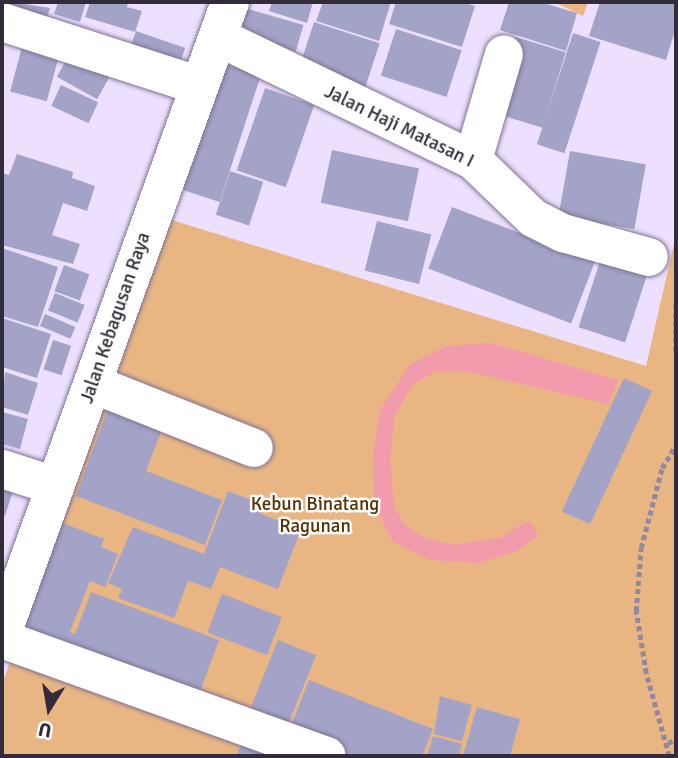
<!DOCTYPE html>
<style>
body{margin:0}
#map{position:relative;width:678px;height:758px;overflow:hidden;background:#ede0fe;font-family:Signika,sans-serif}
div>[style]{position:absolute}
[style*='--x']{left:calc(var(--x)*1px);top:calc(var(--y)*1px);width:calc(var(--w)*1px);rotate:calc(var(--a)*1deg)}
.green>*{inset:0;background:#e9b683}
.water>*{inset:0;background:#f19bad}
.building>*{inset:0;background:#a3a3c8;transform-origin:0 0}
.path>*{height:4.5px;margin-top:-2.25px;transform-origin:0;background:repeating-linear-gradient(90deg,#92889e 0 5px,transparent 0 8.5px)}
.roads{filter:drop-shadow(0 0 2px #817294) drop-shadow(0 0 2px #817294)}
.minor>*{height:38px;margin:-19px;padding:0 19px;transform-origin:19px;border-radius:19px;background:#fff}
.major>*{height:38px;margin:-19px;padding:0 19px;transform-origin:19px;border-radius:19px;background:#fff}
span{translate:-50% -50%;white-space:nowrap;text-align:center;line-height:1.15;-webkit-text-stroke:5px #fff;paint-order:stroke}
.street-label{font-size:19px;color:#322c3a}
.park-label{font-size:19px;color:#583100}
.frame{position:absolute;inset:0;border:4px solid #322c3a;pointer-events:none}
.north{position:absolute;left:14px;top:674px;width:70px;height:70px;-webkit-text-stroke:5px #fff;paint-order:stroke;rotate:191deg;font-size:19px;font-weight:700;line-height:28px;text-align:center;color:#322c3a}
.north::after{content:'';display:block;margin:auto;width:24px;height:32px;background:#322c3a;clip-path:polygon(50% 0,100% 100%,50% 72%,0 100%)}
</style>
<div id="map">
<div class="green">
<div style="clip-path:polygon(554px 2px,588px 2px,583px 16px)"></div>
<div style="clip-path:polygon(162px 217px,646px 366px,676px 235px,676px 756px,2px 756px,2px 685px)"></div>
</div>
<div class="water">
<div style="clip-path:polygon(491px 343px,618px 380px,608px 404px,466px 371px,435px 372px,413px 384px,395px 415px,390px 459px,394px 507px,405px 525px,427px 539px,454px 545px,503px 537px,523px 523px,531px 522px,538px 536px,515px 552px,478px 563px,430px 560px,392px 541px,374px 505px,373px 455px,380px 410px,410px 364px,447px 346px)"></div>
</div>
<div class="building">
<div style="clip-path:polygon(12px 2px,50px 8px,43px 30px,7px 18px)"></div>
<div style="clip-path:polygon(58px 2px,86px 2px,80px 22px,54px 14px)"></div>
<div style="clip-path:polygon(90px 2px,128px 2px,127px 7px,142px 11px,135px 32px,85px 17px)"></div>
<div style="clip-path:polygon(272px 2px,313px 2px,307px 23px,269px 11px)"></div>
<div style="clip-path:polygon(323px 2px,391px 2px,379px 41px,316px 21px)"></div>
<div style="clip-path:polygon(396px 2px,462px 2px,475px 6px,462px 47px,389px 24px)"></div>
<div style="clip-path:polygon(509px 2px,540px 2px,577px 13px,566px 51px,500px 30px)"></div>
<div style="clip-path:polygon(600px 2px,676px 2px,676px 27px,666px 60px,589px 36px)"></div>
<div style="left:241px;top:7px;width:65px;height:28px;rotate:16deg"></div>
<div style="left:314px;top:22px;width:69px;height:50px;rotate:18deg"></div>
<div style="left:396px;top:29px;width:69px;height:49px;rotate:18deg"></div>
<div style="left:136px;top:31px;width:52px;height:27px;rotate:19deg"></div>
<div style="left:573px;top:33px;width:29px;height:117px;rotate:18deg"></div>
<div style="left:516px;top:37px;width:52px;height:79px;rotate:17deg"></div>
<div style="left:22px;top:47px;width:38px;height:46px;rotate:15deg"></div>
<div style="left:69px;top:55px;width:46px;height:25px;rotate:29deg"></div>
<div style="left:216px;top:61px;width:47px;height:133px;rotate:18deg"></div>
<div style="left:61px;top:85px;width:41px;height:23px;rotate:25deg"></div>
<div style="left:265px;top:88px;width:52px;height:87px;rotate:19deg"></div>
<div style="left:332px;top:150px;width:89px;height:54px;rotate:12deg"></div>
<div style="left:570px;top:151px;width:77px;height:66px;rotate:10deg"></div>
<div style="clip-path:polygon(17px 154px,73px 172px,72px 178px,95px 186px,87px 211px,63px 203px,52px 235px,80px 244px,73px 264px,2px 245px,2px 173px,9px 175px)"></div>
<div style="left:230px;top:171px;width:35px;height:46px;rotate:18deg"></div>
<div style="left:452px;top:207px;width:153px;height:66px;rotate:21deg"></div>
<div style="left:377px;top:221px;width:56px;height:51px;rotate:14deg"></div>
<div style="clip-path:polygon(2px 248px,58px 267px,38px 327px,2px 316px)"></div>
<div style="left:602px;top:255px;width:49px;height:76px;rotate:18deg"></div>
<div style="left:64px;top:265px;width:27px;height:28px;rotate:20deg"></div>
<div style="left:55px;top:293px;width:32px;height:19px;rotate:22deg"></div>
<div style="left:45px;top:314px;width:33px;height:13px;rotate:23deg"></div>
<div style="clip-path:polygon(2px 318px,51px 334px,37px 378px,2px 367px)"></div>
<div style="left:53px;top:340px;width:19px;height:31px;rotate:18deg"></div>
<div style="clip-path:polygon(5px 372px,38px 383px,28px 415px,2px 407px)"></div>
<div style="left:624px;top:378px;width:31px;height:147px;rotate:25deg"></div>
<div style="clip-path:polygon(110px 404px,164px 424px,146px 471px,222px 500px,205px 545px,76px 496px)"></div>
<div style="clip-path:polygon(2px 412px,28px 419px,20px 449px,2px 444px)"></div>
<div style="clip-path:polygon(2px 475px,17px 479px,5px 516px,2px 515px)"></div>
<div style="clip-path:polygon(228px 491px,264px 505px,261px 514px,301px 529px,278px 589px,220px 567px,211px 589px,188px 581px,174px 618px,118px 598px,122px 589px,108px 583px,133px 527px,204px 554px)"></div>
<div style="clip-path:polygon(63px 523px,104px 539px,101px 547px,118px 554px,105px 587px,90px 581px,70px 632px,75px 634px,91px 592px,219px 640px,199px 694px,19px 638px)"></div>
<div style="left:222px;top:594px;width:64px;height:41px;rotate:21deg"></div>
<div style="left:278px;top:640px;width:41px;height:80px;rotate:22deg"></div>
<div style="clip-path:polygon(309px 680px,433px 729px,422px 756px,339px 756px,287px 736px)"></div>
<div style="clip-path:polygon(440px 696px,472px 705px,462px 741px,434px 734px)"></div>
<div style="clip-path:polygon(477px 707px,520px 719px,510px 756px,463px 756px)"></div>
<div style="clip-path:polygon(247px 729px,320px 756px,236px 756px)"></div>
<div style="clip-path:polygon(433px 736px,462px 744px,459px 756px,427px 756px)"></div>
</div>
<div class="path">
<div style="--x:676;--y:304;--w:47;--a:90"></div>
<div style="--x:668;--y:743;--w:9;--a:-27"></div>
<div style="--x:669;--y:756;--w:86;--a:-105.5"></div>
<div style="--x:646;--y:673;--w:63;--a:-99.2"></div>
<div style="--x:636;--y:611;--w:63;--a:-85.5"></div>
<div style="--x:641;--y:548;--w:83;--a:-75.3"></div>
<div style="--x:662;--y:468;--w:27;--a:-59"></div>
</div>
<div class="roads">
<div class="minor">
<div style="--x:2;--y:22;--w:205;--a:17.9"></div>
<div style="--x:218;--y:37;--w:283;--a:25.8"></div>
<div style="--x:473;--y:160;--w:83;--a:44"></div>
<div style="--x:533;--y:218;--w:34;--a:27"></div>
<div style="--x:563;--y:233;--w:89;--a:15.6"></div>
<div style="--x:473;--y:160;--w:110;--a:-73.7"></div>
<div style="--x:93;--y:384;--w:173;--a:21.7"></div>
<div style="--x:2;--y:469;--w:56;--a:17.8"></div>
<div style="--x:2;--y:639;--w:345;--a:19.8"></div>
</div>
<div class="major">
<div style="--x:2;--y:634;--w:672;--a:-70.16"></div>
</div>
</div>
<div class="street-label">
<span style="left:399px;top:127px;rotate:26deg">Jalan Haji Matasan I</span>
<span style="left:116px;top:318px;rotate:-71deg">Jalan Kebagusan Raya</span>
</div>
<div class="park-label">
<span style="left:315px;top:516px">Kebun Binatang<br>Ragunan</span>
</div>
<div class="frame"></div>
<div class="north">U</div>
</div>
